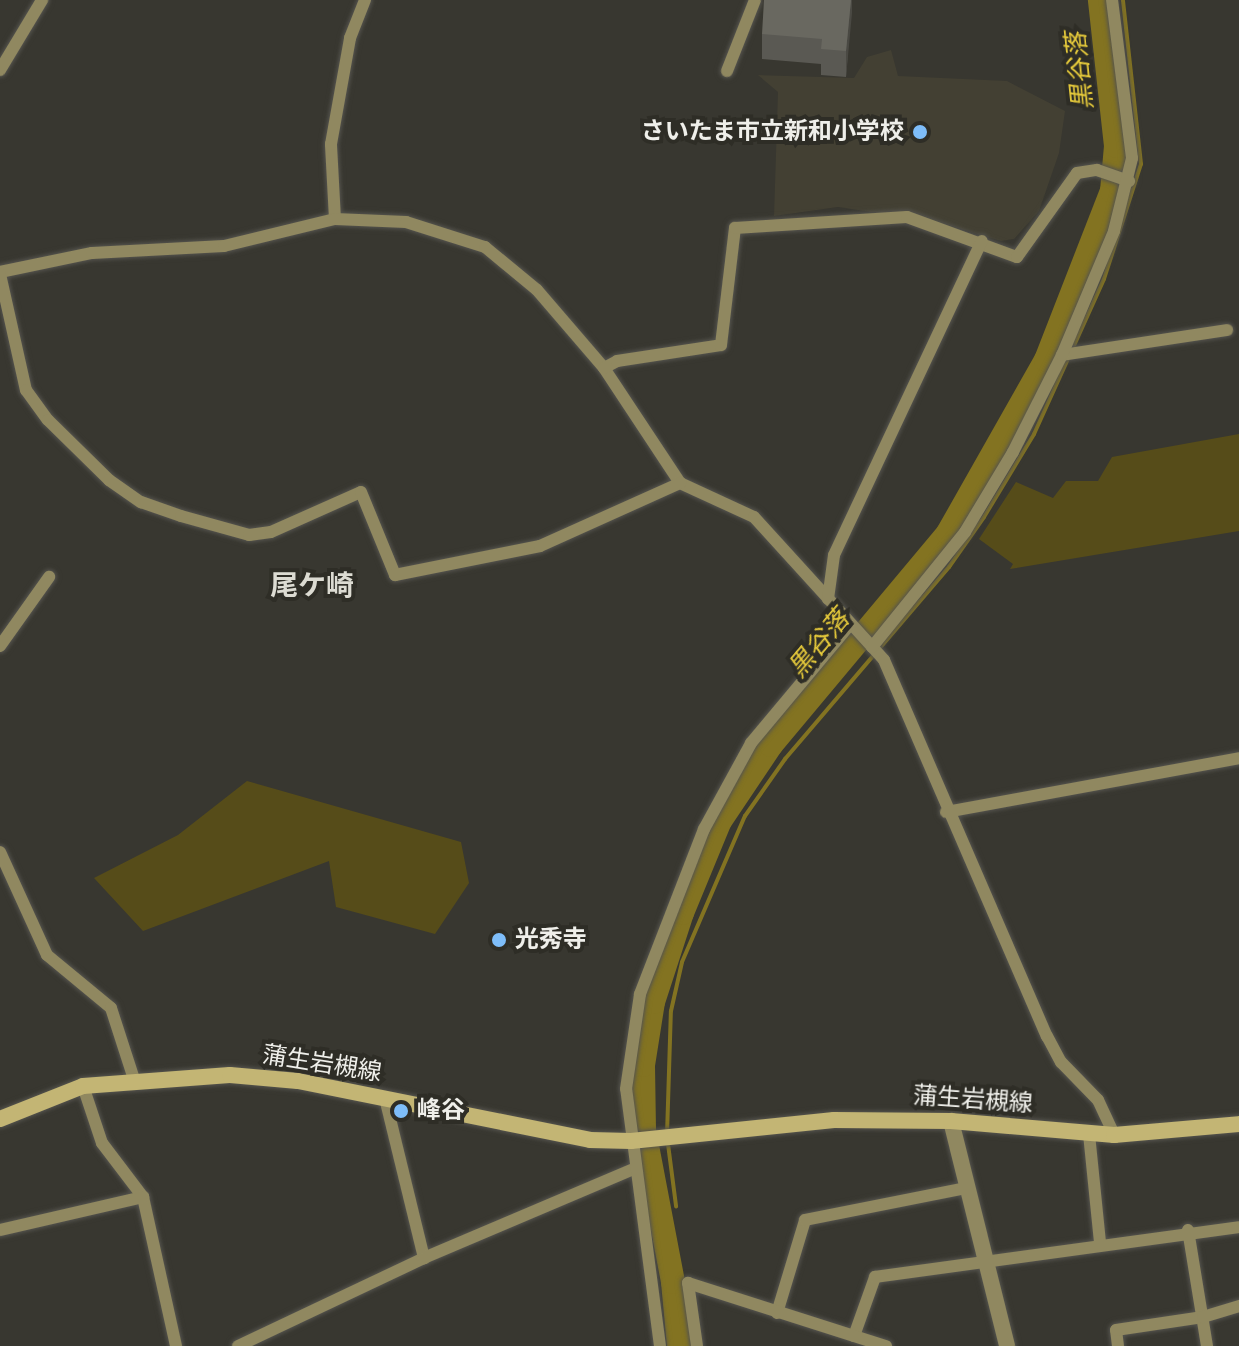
<!DOCTYPE html>
<meta charset="utf-8">
<style>
body{margin:0}
#map{position:relative;width:1239px;height:1346px;overflow:hidden;background:#383730;font-family:"Times New Roman","Noto Sans JP",serif}
div>[style]{position:absolute}
[style*='--x']{left:calc(var(--x)*1px);top:calc(var(--y)*1px);width:calc(var(--w)*1px);rotate:calc(var(--a)*1deg)}
.built>*{inset:0;background:#434033}
.green>*{inset:0;background:#564c19}
.stream>*{height:4px;margin:-2px;padding:0 2px;transform-origin:2px;border-radius:2px;background:#837321}
.river>*{height:24px;margin:-12px;padding:0 12px;transform-origin:12px;border-radius:12px;background:#837321}
.roads{filter:drop-shadow(0 0 2px #55544e) drop-shadow(0 0 2px #55544e)}
.minor>*{height:12px;margin:-6px;padding:0 6px;transform-origin:6px;border-radius:6px;background:#908860}
.tertiary>*{height:16px;margin:-8px;padding:0 8px;transform-origin:8px;border-radius:8px;background:#908860}
.secondary>*{height:16px;margin:-8px;padding:0 8px;transform-origin:8px;border-radius:8px;background:#c3b574}
.wall>*{inset:0;background:#5a5953}
.shaded-wall>*{inset:0;background:#4a4943}
.building>*{inset:0;background:#696860}
.dots>*{width:22px;height:22px;translate:-50% -50%;box-sizing:border-box;border:4px solid #2e2d26;border-radius:50%}
span{translate:-50% -50%;white-space:nowrap;text-align:center;line-height:1.15;-webkit-text-stroke:8px #2e2d26;paint-order:stroke}
.poi-label{font-size:24px;color:#efefea;font-weight:700}
.right{translate:-100% -50%;text-align:right}
.left{translate:0 -50%;text-align:left}
.street-label{font-size:24px;color:#efefea}
.water-label{font-size:26px;color:#e7cb3b;font-style:italic}
.quarter-label{font-size:28px;color:#dcdbd2;font-weight:700}
</style>
<div id="map">
<div class="built">
<div style="clip-path:polygon(891px 50px,898px 76px,1007px 81px,1065px 111px,1059px 153px,1039px 211px,1014px 239px,1001px 241px,938px 222px,838px 207px,774px 216px,778px 92px,758px 75px,854px 78px,867px 57px)"></div>
</div>
<div class="green">
<div style="clip-path:polygon(1239px 434px,1239px 531px,1010px 569px,1013px 564px,979px 539px,1016px 482px,1053px 498px,1066px 481px,1098px 481px,1112px 457px)"></div>
<div style="clip-path:polygon(247px 781px,461px 842px,469px 883px,435px 934px,336px 907px,329px 861px,143px 931px,94px 878px,178px 835px)"></div>
</div>
<div class="stream">
<div style="--x:667;--y:1135;--w:124;--a:-88.2"></div>
<div style="--x:671;--y:1011;--w:50;--a:-77.3"></div>
<div style="--x:682;--y:962;--w:159;--a:-66.7"></div>
<div style="--x:745;--y:816;--w:70;--a:-54.9"></div>
<div style="--x:785;--y:759;--w:253;--a:-49.5"></div>
<div style="--x:949;--y:567;--w:61;--a:-55"></div>
<div style="--x:984;--y:517;--w:97;--a:-58.9"></div>
<div style="--x:1034;--y:434;--w:170;--a:-65.7"></div>
<div style="--x:1104;--y:279;--w:121;--a:-72.2"></div>
<div style="--x:1141;--y:164;--w:165;--a:-96.3"></div>
<div style="--x:668;--y:1144;--w:63;--a:82.6"></div>
</div>
<div class="river">
<div style="--x:679;--y:1346;--w:64;--a:-95.4"></div>
<div style="--x:673;--y:1282;--w:155;--a:-100.8"></div>
<div style="--x:644;--y:1130;--w:65;--a:-90.9"></div>
<div style="--x:643;--y:1065;--w:64;--a:-81"></div>
<div style="--x:653;--y:1002;--w:94;--a:-72"></div>
<div style="--x:682;--y:913;--w:100;--a:-67.6"></div>
<div style="--x:720;--y:821;--w:92;--a:-56.1"></div>
<div style="--x:771;--y:745;--w:276;--a:-50.1"></div>
<div style="--x:948;--y:533;--w:199;--a:-60.5"></div>
<div style="--x:1046;--y:360;--w:181;--a:-68.7"></div>
<div style="--x:1112;--y:191;--w:45;--a:-84.9"></div>
<div style="--x:1116;--y:146;--w:147;--a:-96.3"></div>
</div>
<div class="roads">
<div class="minor">
<div style="--x:0;--y:70;--w:82;--a:-59"></div>
<div style="--x:727;--y:71;--w:76;--a:-68.5"></div>
<div style="--x:335;--y:219;--w:75;--a:-93.1"></div>
<div style="--x:331;--y:144;--w:108;--a:-79.8"></div>
<div style="--x:350;--y:38;--w:41;--a:-68.5"></div>
<div style="--x:0;--y:272;--w:94;--a:-11.7"></div>
<div style="--x:92;--y:253;--w:132;--a:-3"></div>
<div style="--x:224;--y:246;--w:114;--a:-13.7"></div>
<div style="--x:335;--y:219;--w:71;--a:2.4"></div>
<div style="--x:406;--y:222;--w:83;--a:17.6"></div>
<div style="--x:485;--y:247;--w:67;--a:39.6"></div>
<div style="--x:537;--y:290;--w:103;--a:49.3"></div>
<div style="--x:604;--y:368;--w:138;--a:56.5"></div>
<div style="--x:680;--y:483;--w:81;--a:24.7"></div>
<div style="--x:754;--y:517;--w:193;--a:47.7"></div>
<div style="--x:884;--y:660;--w:410;--a:66.6"></div>
<div style="--x:1047;--y:1036;--w:30;--a:62"></div>
<div style="--x:1061;--y:1062;--w:53;--a:45.8"></div>
<div style="--x:1098;--y:1100;--w:38;--a:65"></div>
<div style="--x:0;--y:274;--w:119;--a:77.4"></div>
<div style="--x:26;--y:390;--w:37;--a:54"></div>
<div style="--x:48;--y:420;--w:86;--a:44.5"></div>
<div style="--x:109;--y:480;--w:39;--a:35"></div>
<div style="--x:141;--y:502;--w:42;--a:19.3"></div>
<div style="--x:181;--y:516;--w:71;--a:15.6"></div>
<div style="--x:249;--y:535;--w:22;--a:-8"></div>
<div style="--x:271;--y:532;--w:98;--a:-24"></div>
<div style="--x:361;--y:492;--w:90;--a:67.7"></div>
<div style="--x:395;--y:575;--w:148;--a:-11.3"></div>
<div style="--x:540;--y:546;--w:154;--a:-24.2"></div>
<div style="--x:1062;--y:355;--w:167;--a:-8.6"></div>
<div style="--x:604;--y:368;--w:15;--a:-28"></div>
<div style="--x:617;--y:361;--w:105;--a:-8.7"></div>
<div style="--x:721;--y:345;--w:118;--a:-83.2"></div>
<div style="--x:735;--y:228;--w:172;--a:-3.7"></div>
<div style="--x:907;--y:217;--w:117;--a:20"></div>
<div style="--x:1017;--y:257;--w:103;--a:-54.5"></div>
<div style="--x:1077;--y:173;--w:20;--a:-9"></div>
<div style="--x:1097;--y:170;--w:34;--a:19"></div>
<div style="--x:828;--y:599;--w:44;--a:-82.2"></div>
<div style="--x:834;--y:555;--w:347;--a:-64.8"></div>
<div style="--x:0;--y:646;--w:85;--a:-54.6"></div>
<div style="--x:872;--y:647;--w:148;--a:-51"></div>
<div style="--x:965;--y:532;--w:93;--a:-59"></div>
<div style="--x:1013;--y:452;--w:109;--a:-63.2"></div>
<div style="--x:1062;--y:355;--w:134;--a:-67.2"></div>
<div style="--x:1114;--y:231;--w:75;--a:-76.1"></div>
<div style="--x:1132;--y:158;--w:159;--a:-97.2"></div>
<div style="--x:946;--y:812;--w:298;--a:-10.4"></div>
<div style="--x:0;--y:852;--w:113;--a:65.5"></div>
<div style="--x:47;--y:955;--w:83;--a:39.6"></div>
<div style="--x:111;--y:1008;--w:75;--a:72.1"></div>
<div style="--x:83;--y:1086;--w:60;--a:71.6"></div>
<div style="--x:102;--y:1143;--w:68;--a:52.8"></div>
<div style="--x:143;--y:1197;--w:153;--a:77.5"></div>
<div style="--x:385;--y:1098;--w:165;--a:76.3"></div>
<div style="--x:1089;--y:1134;--w:110;--a:84.2"></div>
<div style="--x:0;--y:1230;--w:147;--a:-13"></div>
<div style="--x:1188;--y:1230;--w:118;--a:80.7"></div>
<div style="--x:777;--y:1313;--w:97;--a:-73.2"></div>
<div style="--x:805;--y:1220;--w:164;--a:-11.2"></div>
<div style="--x:854;--y:1336;--w:63;--a:-70.4"></div>
<div style="--x:875;--y:1277;--w:367;--a:-7.8"></div>
<div style="--x:238;--y:1346;--w:206;--a:-25.3"></div>
<div style="--x:424;--y:1258;--w:228;--a:-23"></div>
<div style="--x:660;--y:1346;--w:259;--a:-97.5"></div>
<div style="--x:626;--y:1089;--w:96;--a:-81.6"></div>
<div style="--x:640;--y:994;--w:177;--a:-68.8"></div>
<div style="--x:704;--y:829;--w:98;--a:-61.3"></div>
<div style="--x:751;--y:743;--w:153;--a:-50.1"></div>
<div style="--x:697;--y:1346;--w:64;--a:-98.1"></div>
<div style="--x:688;--y:1283;--w:208;--a:17.7"></div>
<div style="--x:1118;--y:1346;--w:16;--a:-97"></div>
<div style="--x:1116;--y:1330;--w:88;--a:-8.5"></div>
<div style="--x:1203;--y:1317;--w:38;--a:-17"></div>
</div>
<div class="tertiary">
<div style="--x:951;--y:1121;--w:232;--a:76"></div>
</div>
<div class="secondary">
<div style="--x:0;--y:1119;--w:89;--a:-21.7"></div>
<div style="--x:83;--y:1086;--w:147;--a:-4.3"></div>
<div style="--x:230;--y:1075;--w:68;--a:5"></div>
<div style="--x:298;--y:1081;--w:298;--a:11.4"></div>
<div style="--x:590;--y:1140;--w:41;--a:1.4"></div>
<div style="--x:631;--y:1141;--w:204;--a:-5.9"></div>
<div style="--x:834;--y:1120;--w:117;--a:0.5"></div>
<div style="--x:951;--y:1121;--w:164;--a:4.9"></div>
<div style="--x:1114;--y:1135;--w:125;--a:-5"></div>
</div>
</div>
<div class="wall">
<div style="clip-path:polygon(852px 0,846px 77px,821px 75px,821px 64px,762px 59px,762px 34px)"></div>
</div>
<div class="shaded-wall">
<div style="clip-path:polygon(851px 0,852px 0,852px 13px,846px 77px,846px 51px)"></div>
</div>
<div class="building">
<div style="clip-path:polygon(764px 0,851px 0,846px 51px,821px 49px,822px 39px,762px 34px)"></div>
</div>
<div class="dots">
<div style="left:920px;top:132px;background:#7ebdf9"></div>
<div style="left:499px;top:940px;background:#7ebdf9"></div>
<div style="left:401px;top:1111px;background:#7ebdf9"></div>
</div>
<div class="poi-label">
<span class="right" style="left:904px;top:132px">さいたま市立新和小学校</span>
<span class="left" style="left:515px;top:940px">光秀寺</span>
<span class="left" style="left:417px;top:1111px">峰谷</span>
</div>
<div class="street-label">
<span style="left:322px;top:1064px;rotate:9deg">蒲生岩槻線</span>
<span style="left:973px;top:1100px;rotate:4deg">蒲生岩槻線</span>
</div>
<div class="water-label">
<span style="left:1080px;top:71px;rotate:-96deg">黒谷落</span>
<span style="left:819px;top:644px;rotate:-50deg">黒谷落</span>
</div>
<div class="quarter-label">
<span style="left:312px;top:586px">尾ケ崎</span>
</div>
</div>
